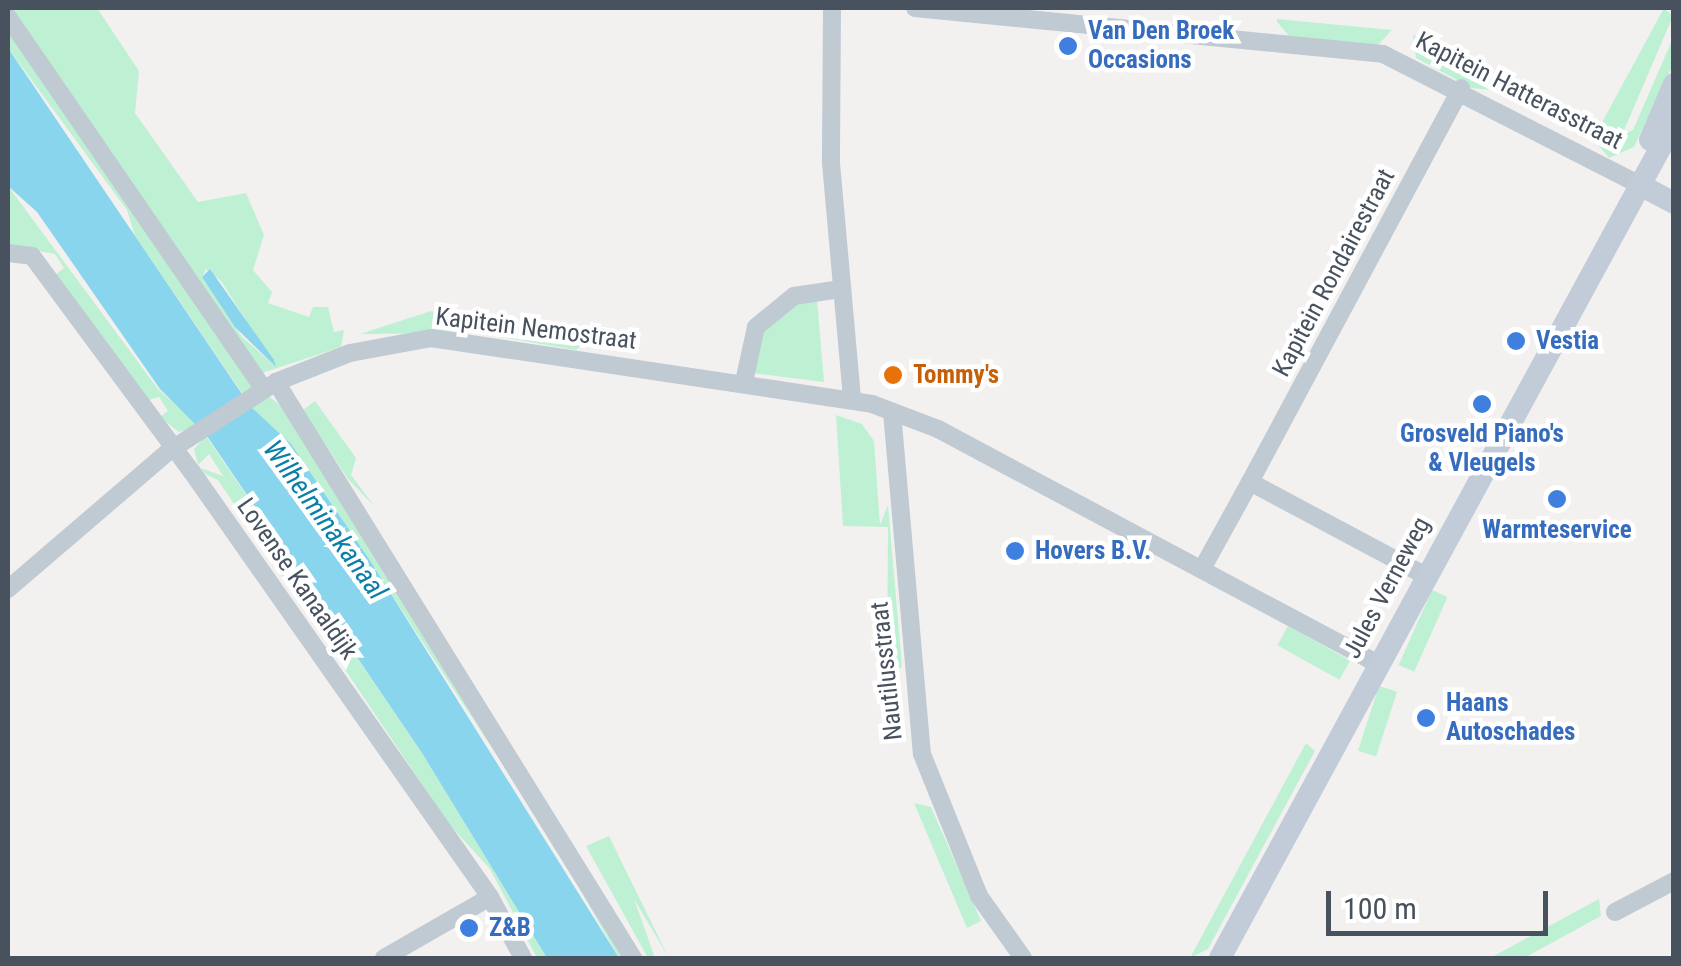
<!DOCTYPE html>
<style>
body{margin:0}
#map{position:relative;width:1681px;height:966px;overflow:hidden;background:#f3f0f0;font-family:"Roboto Condensed",sans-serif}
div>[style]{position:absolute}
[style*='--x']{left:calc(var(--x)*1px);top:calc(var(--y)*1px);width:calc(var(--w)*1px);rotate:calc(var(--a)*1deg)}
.green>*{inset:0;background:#bef1d4;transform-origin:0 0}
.water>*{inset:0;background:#8ad5ee}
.street>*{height:18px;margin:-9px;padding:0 9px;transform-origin:9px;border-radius:9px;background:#c0cad2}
.secondary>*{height:22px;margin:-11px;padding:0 11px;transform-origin:11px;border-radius:11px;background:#c2ccd9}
.dots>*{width:28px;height:28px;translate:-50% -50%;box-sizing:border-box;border:5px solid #fff;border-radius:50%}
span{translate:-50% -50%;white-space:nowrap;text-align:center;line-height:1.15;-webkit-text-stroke:9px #fff;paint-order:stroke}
.shop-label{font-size:25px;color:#366cbe;font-weight:700}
.left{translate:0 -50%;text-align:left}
.street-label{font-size:25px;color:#47525e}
.food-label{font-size:25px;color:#c56008;font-weight:700}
.water-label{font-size:28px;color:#097fa8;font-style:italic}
.frame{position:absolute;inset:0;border:10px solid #47525e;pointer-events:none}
.scale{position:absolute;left:1326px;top:891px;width:222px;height:45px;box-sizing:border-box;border:5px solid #47525e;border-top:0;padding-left:12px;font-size:30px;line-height:35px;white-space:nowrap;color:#47525e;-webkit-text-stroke:8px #fff;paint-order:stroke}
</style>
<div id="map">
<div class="green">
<div style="clip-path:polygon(evenodd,8px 8px,97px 8px,139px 71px,135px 113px,198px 202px,246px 193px,264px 235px,253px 270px,272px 292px,268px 303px,309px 317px,313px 307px,328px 307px,334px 332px,344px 330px,341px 347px,262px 373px,8px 8px,206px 269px,221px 281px,276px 367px,242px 337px,202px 277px,206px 269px)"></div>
<div style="clip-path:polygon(1664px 8px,1673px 16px,1622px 135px,1633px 130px,1673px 38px,1673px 65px,1634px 147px,1609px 158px,1593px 139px)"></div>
<div style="clip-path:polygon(1277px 22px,1277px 19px,1392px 30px,1378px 45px,1290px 37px)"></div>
<div style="clip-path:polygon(8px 26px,253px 386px,244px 396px,135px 236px,127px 210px,8px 48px)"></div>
<div style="clip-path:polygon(1413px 34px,1431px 47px,1515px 93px,1472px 88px,1416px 58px)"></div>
<div style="clip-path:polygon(8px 186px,158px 389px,199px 426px,179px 432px,160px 417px,168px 411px,159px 397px,149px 400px,55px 275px,64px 268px,55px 254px,8px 245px)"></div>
<div style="clip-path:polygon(817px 299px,824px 382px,751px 373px,756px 340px,786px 307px)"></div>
<div style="clip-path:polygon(431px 311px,472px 319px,475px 333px,360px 334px)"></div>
<div style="clip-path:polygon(503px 324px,588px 338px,576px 350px,500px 337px)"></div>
<div style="clip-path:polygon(266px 394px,285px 409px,630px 958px,619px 958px,548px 833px,320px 486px,250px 406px)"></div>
<div style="clip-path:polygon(315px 401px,356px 458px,351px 475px,375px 507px,348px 479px,303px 410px)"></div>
<div style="clip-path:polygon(836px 415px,862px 424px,874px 441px,880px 525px,888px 505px,902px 667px,887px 676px,888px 527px,843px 526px)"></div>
<div style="clip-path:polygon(206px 436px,422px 753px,547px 958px,537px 958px,490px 869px,448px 823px,218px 480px,205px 474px,201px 468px,223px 476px,209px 454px,198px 465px,194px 449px)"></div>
<div style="left:1432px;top:590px;width:17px;height:82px;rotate:24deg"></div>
<div style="left:1288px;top:626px;width:71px;height:22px;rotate:29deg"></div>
<div style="left:1379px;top:686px;width:19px;height:68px;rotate:18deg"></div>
<div style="clip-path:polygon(1306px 743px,1315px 751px,1222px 923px,1208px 949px,1190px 958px)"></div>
<div style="clip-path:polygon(914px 803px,931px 807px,981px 921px,967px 928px)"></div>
<div style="clip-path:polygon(609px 836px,627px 873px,669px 958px,634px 899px,655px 958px,648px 958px,586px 846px)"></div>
<div style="clip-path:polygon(1599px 899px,1601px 916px,1524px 958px,1490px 958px)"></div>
</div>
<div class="water">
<div style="clip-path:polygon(8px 48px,250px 406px,291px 444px,369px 559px,619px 958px,547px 958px,422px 753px,207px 436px,160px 389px,37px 212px,8px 186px)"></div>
<div style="clip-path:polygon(210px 269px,274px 360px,276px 367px,235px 327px,202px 277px)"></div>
</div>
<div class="street">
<div style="--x:832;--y:8;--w:155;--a:90.4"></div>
<div style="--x:831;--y:163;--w:236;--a:84.9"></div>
<div style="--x:915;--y:8;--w:470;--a:5.6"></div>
<div style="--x:1383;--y:54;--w:291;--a:27"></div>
<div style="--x:8;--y:17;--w:452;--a:55.5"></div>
<div style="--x:8;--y:253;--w:24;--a:7"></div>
<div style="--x:32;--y:256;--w:269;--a:53.5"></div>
<div style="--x:192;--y:472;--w:519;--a:54.96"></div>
<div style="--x:490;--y:897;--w:69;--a:61.6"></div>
<div style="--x:276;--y:382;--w:678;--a:58.21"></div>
<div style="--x:744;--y:382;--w:56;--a:-77.7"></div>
<div style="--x:756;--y:327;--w:49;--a:-39.2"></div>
<div style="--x:794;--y:296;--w:48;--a:-8.5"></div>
<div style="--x:892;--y:412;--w:343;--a:85"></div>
<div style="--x:922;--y:754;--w:153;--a:68.1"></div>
<div style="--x:979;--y:896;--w:76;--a:54.6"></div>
<div style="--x:1250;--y:482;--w:447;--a:-61.8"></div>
<div style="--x:1202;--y:569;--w:99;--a:-61.1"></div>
<div style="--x:1250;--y:482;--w:197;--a:28.1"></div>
<div style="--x:8;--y:589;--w:212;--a:-40.6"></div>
<div style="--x:169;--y:451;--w:127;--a:-32.8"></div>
<div style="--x:276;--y:382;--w:79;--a:-21.4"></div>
<div style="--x:350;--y:353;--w:82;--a:-10.5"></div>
<div style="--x:431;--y:338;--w:446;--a:8.5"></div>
<div style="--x:872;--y:404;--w:71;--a:20.7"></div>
<div style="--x:938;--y:429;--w:499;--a:28.1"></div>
<div style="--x:1615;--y:912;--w:67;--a:-27.7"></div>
<div style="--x:384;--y:958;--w:122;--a:-29.9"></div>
</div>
<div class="secondary">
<div style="--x:1650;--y:140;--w:61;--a:-66.8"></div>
<div style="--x:1642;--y:186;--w:36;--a:28"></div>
<div style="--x:1220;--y:958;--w:950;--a:-61.47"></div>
</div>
<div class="dots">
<div style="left:1068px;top:46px;background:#3f7fe0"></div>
<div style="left:1516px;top:341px;background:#3f7fe0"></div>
<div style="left:893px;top:375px;background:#e8710a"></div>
<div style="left:1482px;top:404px;background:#3f7fe0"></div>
<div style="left:1557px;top:499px;background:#3f7fe0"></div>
<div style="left:1015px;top:551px;background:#3f7fe0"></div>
<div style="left:1426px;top:718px;background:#3f7fe0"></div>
<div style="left:469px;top:928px;background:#3f7fe0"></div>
</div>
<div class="shop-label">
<span class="left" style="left:1088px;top:46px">Van Den Broek<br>Occasions</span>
<span class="left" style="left:1536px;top:341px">Vestia</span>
<span style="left:1482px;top:449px">Grosveld Piano's<br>&amp; Vleugels</span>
<span style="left:1557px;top:530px">Warmteservice</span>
<span class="left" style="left:1035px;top:551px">Hovers B.V.</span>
<span class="left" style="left:1446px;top:718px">Haans<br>Autoschades</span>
<span class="left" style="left:489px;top:928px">Z&amp;B</span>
</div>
<div class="street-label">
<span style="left:1519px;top:91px;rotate:27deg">Kapitein Hatterasstraat</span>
<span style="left:1334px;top:273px;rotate:-62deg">Kapitein Rondairestraat</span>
<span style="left:536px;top:329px;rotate:7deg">Kapitein Nemostraat</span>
<span style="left:297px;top:579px;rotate:55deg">Lovense Kanaaldijk</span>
<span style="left:1387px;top:588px;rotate:-62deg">Jules Verneweg</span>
<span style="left:887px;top:671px;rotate:-96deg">Nautilusstraat</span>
</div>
<div class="food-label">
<span class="left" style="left:913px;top:375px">Tommy's</span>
</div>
<div class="water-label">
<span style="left:325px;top:520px;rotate:54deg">Wilhelminakanaal</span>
</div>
<div class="frame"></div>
<div class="scale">100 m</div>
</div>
